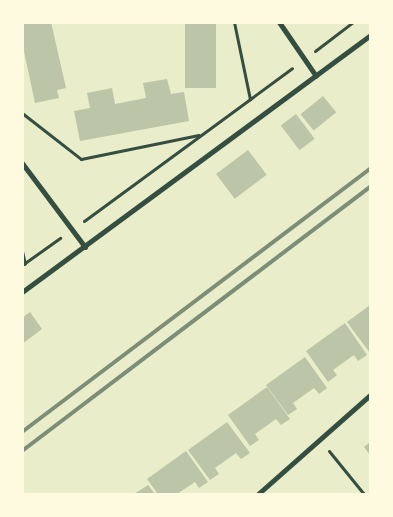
<!DOCTYPE html>
<style>
body{margin:0}
#map{position:relative;width:393px;height:517px;overflow:hidden;background:#e9edc9;font-family:"Open Sans",sans-serif}
div>[style]{position:absolute}
[style*='--x']{left:calc(var(--x)*1px);top:calc(var(--y)*1px);width:calc(var(--w)*1px);rotate:calc(var(--a)*1deg)}
.building>*{inset:0;background:#bcc5a7;transform-origin:0 0}
.path>*{height:3px;margin:-1.5px;padding:0 1.5px;transform-origin:1.5px;border-radius:1.5px;background:#344e41}
.minor>*{height:5px;margin:-2.5px;padding:0 2.5px;transform-origin:2.5px;border-radius:2.5px;background:#344e41}
.rail>*{height:4px;margin:-2px;padding:0 2px;transform-origin:2px;border-radius:2px;background:#7c8e77}
span{translate:-50% -50%;white-space:nowrap;text-align:center;line-height:1.15;-webkit-text-stroke:4px #fefae0;paint-order:stroke}
.frame{position:absolute;inset:0;border:24px solid #fefae0;pointer-events:none}
</style>
<div id="map">
<div class="building">
<div style="clip-path:polygon(22px 22px,51px 22px,66px 88px,57px 90px,59px 98px,35px 103px,22px 42px)"></div>
<div style="left:185px;top:22px;width:31px;height:66px"></div>
<div style="clip-path:polygon(167px 79px,171px 94px,184px 92px,189px 121px,80px 141px,74px 111px,90px 108px,87px 93px,112px 88px,115px 104px,146px 98px,143px 83px)"></div>
<div style="left:323px;top:96px;width:21px;height:29px;rotate:51deg"></div>
<div style="left:296px;top:114px;width:31px;height:19px;rotate:53deg"></div>
<div style="left:248px;top:150px;width:31px;height:40px;rotate:53deg"></div>
<div style="clip-path:polygon(370px 305px,370px 353px,347px 322px)"></div>
<div style="clip-path:polygon(30px 312px,42px 329px,22px 344px,22px 318px)"></div>
<div style="clip-path:polygon(345px 323px,367px 355px,358px 361px,354px 355px,333px 370px,337px 375px,328px 382px,306px 351px)"></div>
<div style="clip-path:polygon(305px 357px,327px 388px,319px 394px,314px 388px,293px 403px,297px 409px,288px 415px,266px 385px)"></div>
<div style="clip-path:polygon(267px 387px,290px 419px,281px 425px,276px 419px,255px 434px,259px 440px,250px 446px,228px 415px)"></div>
<div style="clip-path:polygon(227px 422px,250px 453px,241px 459px,236px 453px,215px 468px,219px 474px,210px 480px,188px 450px)"></div>
<div style="clip-path:polygon(370px 442px,370px 455px,364px 447px)"></div>
<div style="clip-path:polygon(186px 451px,208px 482px,199px 488px,195px 482px,177px 494px,158px 494px,147px 479px)"></div>
<div style="clip-path:polygon(148px 485px,155px 494px,134px 494px)"></div>
</div>
<div class="path">
<div style="--x:234;--y:22;--w:79;--a:78.3"></div>
<div style="--x:315;--y:51;--w:48;--a:-37.3"></div>
<div style="--x:22;--y:113;--w:75;--a:37.9"></div>
<div style="--x:81;--y:159;--w:120;--a:-11.5"></div>
<div style="--x:84;--y:221;--w:258;--a:-36.3"></div>
<div style="--x:22;--y:251;--w:13;--a:77"></div>
<div style="--x:22;--y:265;--w:47;--a:-35.4"></div>
<div style="--x:329;--y:451;--w:55;--a:50.9"></div>
</div>
<div class="minor">
<div style="--x:279;--y:22;--w:65;--a:55.6"></div>
<div style="--x:22;--y:163;--w:105;--a:53.1"></div>
<div style="--x:22;--y:292;--w:433;--a:-36.4"></div>
<div style="--x:258;--y:494;--w:149;--a:-41.5"></div>
</div>
<div class="rail">
<div style="--x:22;--y:432;--w:436;--a:-37.1"></div>
<div style="--x:22;--y:451;--w:437;--a:-37.2"></div>
</div>
<div class="frame"></div>
</div>
